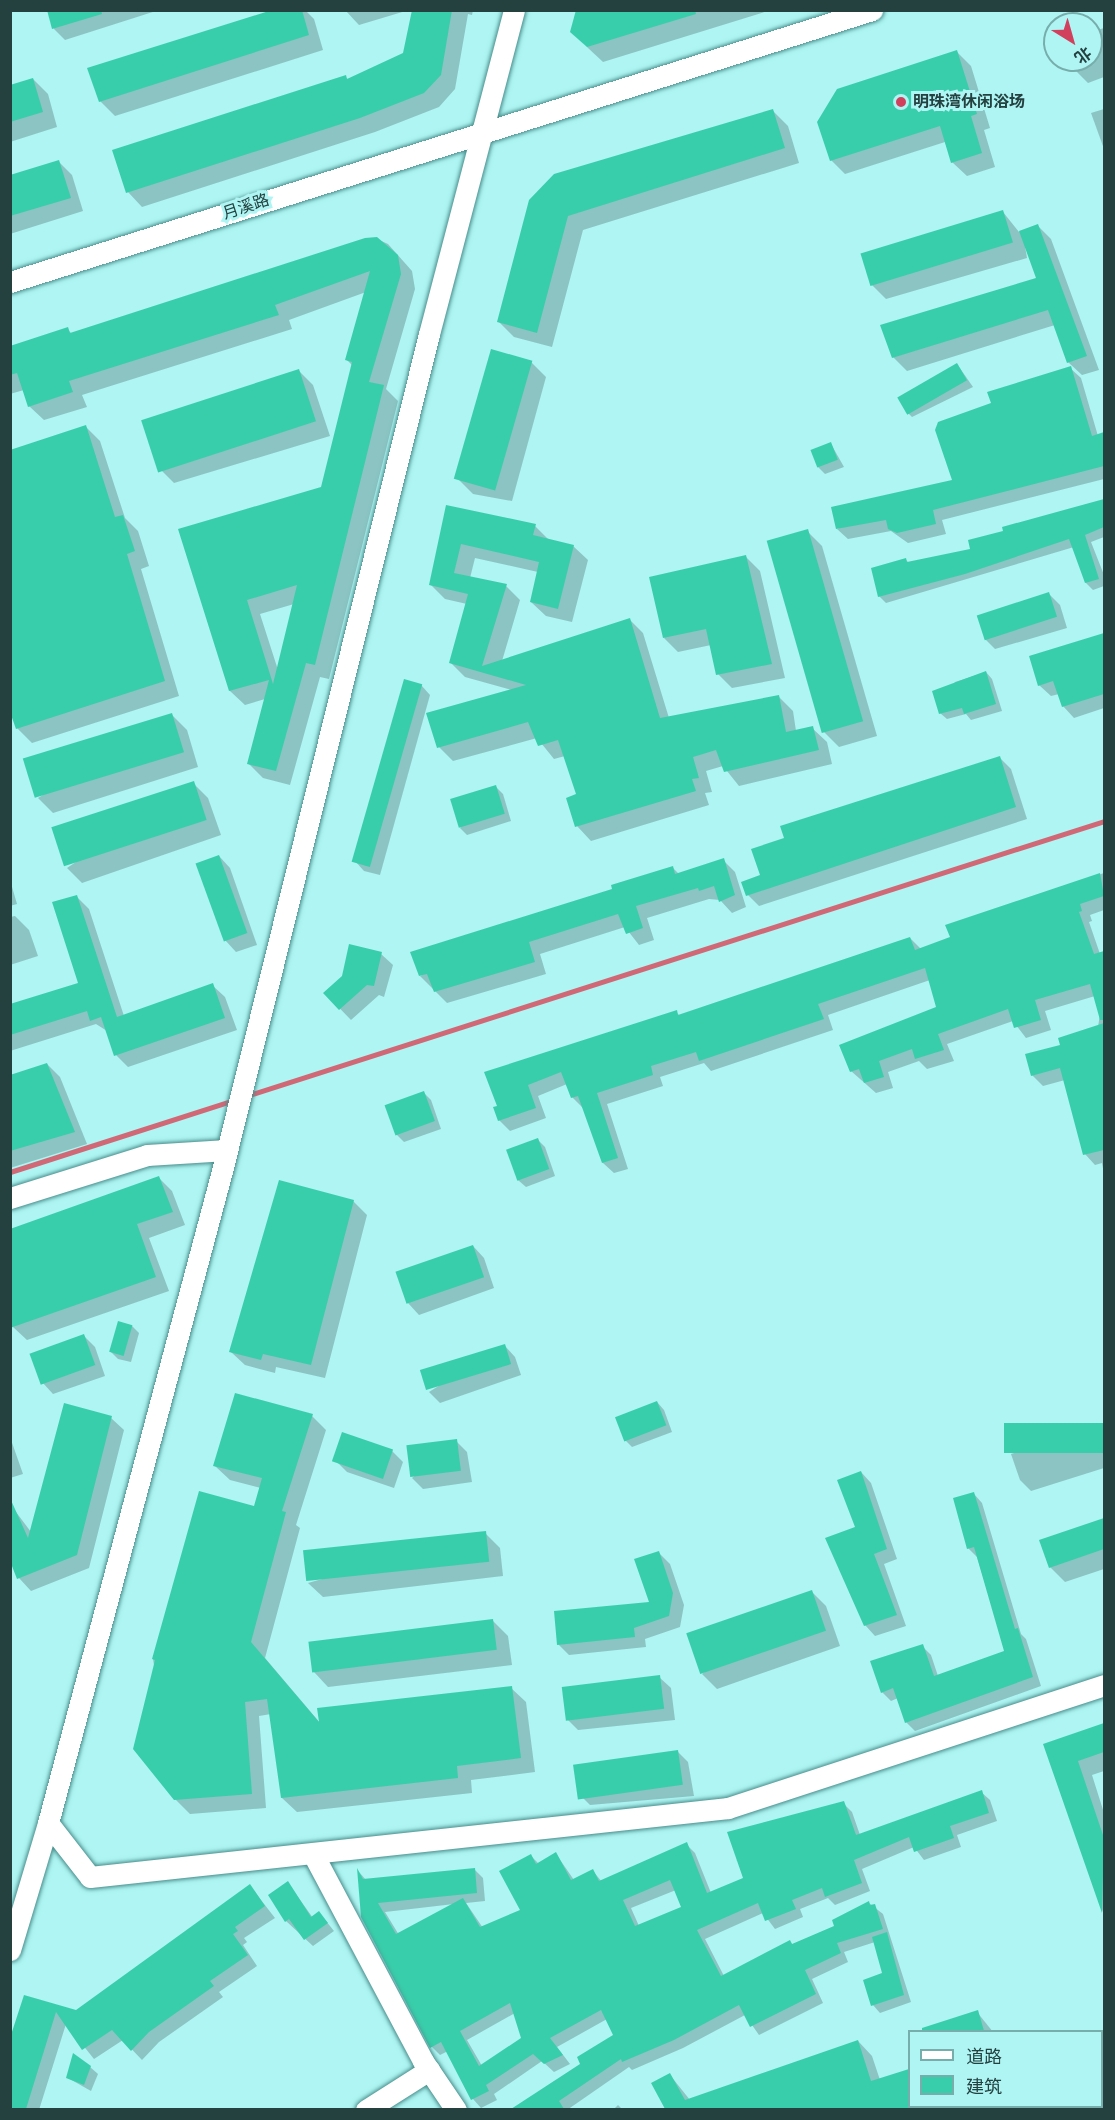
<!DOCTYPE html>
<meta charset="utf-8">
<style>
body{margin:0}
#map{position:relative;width:1115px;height:2120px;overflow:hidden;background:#aef5f3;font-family:Figtree,"Noto Sans SC",sans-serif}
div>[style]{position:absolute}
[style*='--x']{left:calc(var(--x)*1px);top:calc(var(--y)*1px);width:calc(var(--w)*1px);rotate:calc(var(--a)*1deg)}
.shadow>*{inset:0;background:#0003}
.stream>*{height:5px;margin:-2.5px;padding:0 2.5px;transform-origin:2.5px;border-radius:2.5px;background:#d16876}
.building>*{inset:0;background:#39ceab;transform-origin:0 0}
.roads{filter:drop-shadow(0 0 2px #478d8b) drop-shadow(0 0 2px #478d8b)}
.minor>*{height:21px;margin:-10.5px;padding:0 10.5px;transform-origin:10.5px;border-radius:10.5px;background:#fff}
.dots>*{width:16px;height:16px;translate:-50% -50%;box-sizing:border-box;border:3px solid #aef5f3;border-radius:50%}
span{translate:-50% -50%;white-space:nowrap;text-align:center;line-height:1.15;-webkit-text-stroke:6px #aef5f3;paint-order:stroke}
.poi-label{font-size:16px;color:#244140;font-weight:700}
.left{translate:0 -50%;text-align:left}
.street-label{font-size:16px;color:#244140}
.frame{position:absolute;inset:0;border:12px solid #244140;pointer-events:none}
.legend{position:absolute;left:908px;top:2030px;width:195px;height:78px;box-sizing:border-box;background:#aef5f3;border:2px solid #77adab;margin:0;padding:8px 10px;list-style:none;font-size:18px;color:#244140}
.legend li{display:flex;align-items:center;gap:12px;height:30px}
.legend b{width:30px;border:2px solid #77adab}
.north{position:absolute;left:1043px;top:12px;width:60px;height:60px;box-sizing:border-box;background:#aef5f3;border:2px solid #77adab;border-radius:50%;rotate:143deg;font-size:16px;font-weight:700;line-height:24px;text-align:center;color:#244140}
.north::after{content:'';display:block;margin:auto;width:21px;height:27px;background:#d1415d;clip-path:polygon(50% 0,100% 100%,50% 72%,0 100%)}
</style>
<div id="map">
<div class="shadow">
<div style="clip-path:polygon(48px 10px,159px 10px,65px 40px,54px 29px)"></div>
<div style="clip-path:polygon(277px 10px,305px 10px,314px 19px,323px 50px,115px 116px,100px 101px)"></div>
<div style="clip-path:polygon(345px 10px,409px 10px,359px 25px)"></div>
<div style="clip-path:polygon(413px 10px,473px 10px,472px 15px,468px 14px,455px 89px,439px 107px,375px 132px,142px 207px,128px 192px,345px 77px,349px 80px,404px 54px)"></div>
<div style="clip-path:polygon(578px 10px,768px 10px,768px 11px,603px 62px,587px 47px)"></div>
<div style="clip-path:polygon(1104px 28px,1104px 77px,1088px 83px,1077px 72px,1073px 60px,1091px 60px,1091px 32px)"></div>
<div style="clip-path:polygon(957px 52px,971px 66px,990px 128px,984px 130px,995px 167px,967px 176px,952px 162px,945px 142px,845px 174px,831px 160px)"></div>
<div style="clip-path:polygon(33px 79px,48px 94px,57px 127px,10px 142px,10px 86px)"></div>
<div style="clip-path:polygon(1104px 109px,1104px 149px,1091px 113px)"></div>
<div style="clip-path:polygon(773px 111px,788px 126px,799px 163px,583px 230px,552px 347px,514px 337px,499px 322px,530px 201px)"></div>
<div style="clip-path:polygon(59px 162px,72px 175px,83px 211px,10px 234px,10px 176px)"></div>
<div style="clip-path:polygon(1003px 212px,1019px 232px,1037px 225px,1051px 239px,1099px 370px,1082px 375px,1068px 362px,1055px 325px,907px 371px,893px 357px,1038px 279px,1024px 240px,1027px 258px,886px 299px,871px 284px)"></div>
<div style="clip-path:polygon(evenodd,377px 239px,388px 244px,412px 271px,415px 289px,386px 389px,398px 401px,329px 679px,320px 677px,290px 785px,263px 778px,248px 763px,265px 699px,245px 705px,230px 691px,179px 530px,323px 489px,353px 366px,346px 359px,366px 292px,289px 320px,292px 329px,82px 395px,87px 407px,44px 420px,29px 406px,24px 390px,10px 394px,10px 347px,67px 329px,72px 334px,377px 239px,294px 604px,278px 670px,260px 614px,294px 604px)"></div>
<div style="clip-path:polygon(531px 362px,546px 377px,512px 501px,473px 494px,458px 479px)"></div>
<div style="clip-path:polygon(957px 364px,973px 387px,912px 417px,905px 410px)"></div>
<div style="clip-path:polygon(1070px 368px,1081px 378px,1098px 436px,1104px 434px,1104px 479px,942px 520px,946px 534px,908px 543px,891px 531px,848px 539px,837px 529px,953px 481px,993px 404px)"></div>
<div style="clip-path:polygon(298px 370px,313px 385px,330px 436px,174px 483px,159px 468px)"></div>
<div style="clip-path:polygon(85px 426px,100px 441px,125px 518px,138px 531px,149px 566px,141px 569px,179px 696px,32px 743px,17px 728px)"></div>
<div style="clip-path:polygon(831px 444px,844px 467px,825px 474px,818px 467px)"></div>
<div style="clip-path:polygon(1104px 500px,1104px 537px,1091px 542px,1104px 575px,1104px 586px,1093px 590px,1086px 583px,1074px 547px,886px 603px,879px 596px,905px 559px,909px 563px,972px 550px,1004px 532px,1003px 528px)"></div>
<div style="clip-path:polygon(447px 507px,535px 526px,550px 541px,573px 546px,588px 560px,572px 622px,546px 616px,531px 602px,538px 572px,475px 558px,470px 578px,506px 586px,520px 600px,502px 661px,629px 619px,643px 633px,669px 718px,778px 696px,793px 711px,796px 731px,812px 728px,827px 742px,832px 764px,739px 786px,723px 766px,706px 771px,712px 792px,705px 793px,709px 805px,591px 841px,577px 826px,578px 795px,565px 756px,554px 759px,537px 738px,453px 761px,439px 747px,512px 690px,465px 677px,451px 663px,467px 604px,445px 599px,431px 585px)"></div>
<div style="clip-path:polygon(807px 531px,822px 546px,877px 736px,839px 747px,824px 732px)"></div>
<div style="clip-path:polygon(746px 557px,760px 571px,785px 678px,732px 688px,718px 674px,711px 645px,678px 652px,664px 638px)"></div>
<div style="clip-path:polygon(1049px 594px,1060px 605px,1067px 628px,995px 649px,984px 638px)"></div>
<div style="clip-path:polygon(1104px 635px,1104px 708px,1074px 718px,1063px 706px,1059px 694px,1051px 696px,1039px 685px,1031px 657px)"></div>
<div style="clip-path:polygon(986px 672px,992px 679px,1002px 711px,971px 720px,966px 714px,947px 719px,940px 713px,955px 682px)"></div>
<div style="clip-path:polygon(421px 685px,430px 695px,380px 875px,364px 871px,355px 861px)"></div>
<div style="clip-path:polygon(172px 715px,187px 730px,198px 767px,53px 813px,38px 798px)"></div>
<div style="clip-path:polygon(999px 757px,1011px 769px,1027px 819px,759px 906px,748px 895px,761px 876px)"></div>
<div style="clip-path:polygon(193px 783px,208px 798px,221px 835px,82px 883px,67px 868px)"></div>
<div style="clip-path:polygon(496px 787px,503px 794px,511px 821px,467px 835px,460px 828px)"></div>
<div style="clip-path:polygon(219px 856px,230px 868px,257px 945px,236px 952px,225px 940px)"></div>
<div style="clip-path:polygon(723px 860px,735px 872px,746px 907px,732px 913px,720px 900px,709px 899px,647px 918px,654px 940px,639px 945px,625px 927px,540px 954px,546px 974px,447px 1003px,420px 976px,614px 890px,673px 868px,679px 874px)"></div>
<div style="clip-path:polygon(1104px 873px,1104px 910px,1090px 915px,1092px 921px,1089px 922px,1100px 954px,1104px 953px,1104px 1174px,1102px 1163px,1095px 1165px,1085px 1154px,1065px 1080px,1043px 1086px,1032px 1075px,1062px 1046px,1098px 1027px,1100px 1014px,1095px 996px,1045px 1011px,1051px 1030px,1026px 1038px,1013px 1021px,947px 1044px,954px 1061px,927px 1069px,919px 1061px,888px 1072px,893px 1088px,876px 1093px,851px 1071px,938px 1008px,930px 980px,828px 1015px,833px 1030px,711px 1071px,704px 1063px,660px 1077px,663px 1086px,607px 1104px,628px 1169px,614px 1173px,603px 1163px,583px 1108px,572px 1097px,567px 1084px,538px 1096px,546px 1118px,510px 1131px,499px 1120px,499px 1107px,486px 1073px,676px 1012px,680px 1016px,910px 938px,921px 949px,952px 938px,947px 926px)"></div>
<div style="clip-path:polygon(10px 880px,17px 904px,10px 906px)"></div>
<div style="clip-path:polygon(76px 896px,89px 909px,124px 1016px,212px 985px,225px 997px,237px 1030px,128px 1067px,116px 1055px,107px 1031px,96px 1024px,10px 1051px,10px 1006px,80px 984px)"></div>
<div style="clip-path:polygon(15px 916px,29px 930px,38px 956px,10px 965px,10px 917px)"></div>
<div style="clip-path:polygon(381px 954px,393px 965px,384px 997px,379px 995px,351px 1020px,325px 993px,343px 977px)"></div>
<div style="clip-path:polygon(47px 1064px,60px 1077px,87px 1144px,10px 1168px,10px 1076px)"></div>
<div style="clip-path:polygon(424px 1093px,431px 1100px,441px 1129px,404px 1142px,396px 1134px)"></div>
<div style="clip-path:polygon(538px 1140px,545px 1147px,555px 1176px,526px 1187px,518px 1180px,508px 1151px)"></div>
<div style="clip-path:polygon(159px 1178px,172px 1191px,185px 1225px,149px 1238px,169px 1291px,27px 1340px,13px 1327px)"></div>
<div style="clip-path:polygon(353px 1201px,367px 1215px,325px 1378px,276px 1367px,275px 1373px,245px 1365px,231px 1352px)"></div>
<div style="clip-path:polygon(473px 1246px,484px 1258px,494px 1288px,419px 1315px,408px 1303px)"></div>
<div style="clip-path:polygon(132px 1326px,139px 1333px,131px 1362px,118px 1359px,111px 1352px)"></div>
<div style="clip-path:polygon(84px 1336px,95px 1347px,105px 1376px,53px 1394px,42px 1382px)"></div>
<div style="clip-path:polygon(504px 1345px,515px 1357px,521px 1375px,440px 1403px,429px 1392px)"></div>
<div style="clip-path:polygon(657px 1402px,664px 1410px,672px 1432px,632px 1447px,624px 1439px)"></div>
<div style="clip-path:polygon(312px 1416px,326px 1430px,296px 1525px,300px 1528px,265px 1658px,321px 1724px,511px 1688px,526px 1702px,535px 1772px,471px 1780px,472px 1793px,297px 1812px,282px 1798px,271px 1714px,259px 1716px,266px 1808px,190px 1814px,175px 1799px,153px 1659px,255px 1508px,261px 1488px,230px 1480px,215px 1466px)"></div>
<div style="clip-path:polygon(111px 1418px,124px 1430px,89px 1568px,31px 1591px,19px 1578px,16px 1512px,31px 1532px)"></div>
<div style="clip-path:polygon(1104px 1424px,1104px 1468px,1031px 1491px,1020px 1480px,1011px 1454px)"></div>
<div style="clip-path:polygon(10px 1437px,23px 1474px,10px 1478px)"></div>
<div style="clip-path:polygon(456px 1441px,467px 1452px,472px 1482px,423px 1489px,412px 1478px)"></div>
<div style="clip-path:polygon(392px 1451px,403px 1462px,394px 1488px,347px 1472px,336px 1461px)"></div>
<div style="clip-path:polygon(861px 1472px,871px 1483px,897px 1559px,884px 1564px,906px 1626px,875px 1636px,865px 1625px,857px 1528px)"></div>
<div style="clip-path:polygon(974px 1494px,982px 1503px,1021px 1634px,1026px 1639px,1041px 1686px,915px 1731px,906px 1722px,898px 1698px,891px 1701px,882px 1692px,922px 1646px,931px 1655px,938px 1676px,1006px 1652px,977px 1557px,968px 1548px)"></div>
<div style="clip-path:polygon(1104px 1520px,1104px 1569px,1065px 1582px,1050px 1567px,1041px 1541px)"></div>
<div style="clip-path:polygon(485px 1533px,500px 1548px,503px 1576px,323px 1597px,308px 1583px)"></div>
<div style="clip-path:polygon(659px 1553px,670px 1564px,684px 1605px,680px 1627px,645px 1639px,646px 1647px,569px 1655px,558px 1644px,651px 1604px)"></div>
<div style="clip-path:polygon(811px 1591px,826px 1606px,840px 1646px,717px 1689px,702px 1674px)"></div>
<div style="clip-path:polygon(493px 1621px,508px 1636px,512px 1665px,328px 1687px,314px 1672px)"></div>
<div style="clip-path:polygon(659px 1677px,671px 1688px,675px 1720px,578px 1730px,567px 1719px)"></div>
<div style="clip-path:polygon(1104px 1725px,1104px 1771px,1092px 1775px,1104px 1813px,1104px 1915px,1045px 1745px)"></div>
<div style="clip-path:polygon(677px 1751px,688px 1762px,694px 1796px,590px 1805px,579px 1794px)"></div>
<div style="clip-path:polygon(evenodd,981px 1792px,990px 1800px,997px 1821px,957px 1835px,961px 1847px,924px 1860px,914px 1847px,862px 1869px,870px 1891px,835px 1905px,828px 1898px,800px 1909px,803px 1917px,775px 1929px,763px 1913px,705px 1939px,724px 1976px,790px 1942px,793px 1945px,836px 1927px,869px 1903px,883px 1914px,911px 2002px,880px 2013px,873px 2005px,884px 1974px,875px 1942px,844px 1952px,848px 1962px,812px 1979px,823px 2003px,759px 2035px,745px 2015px,683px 2048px,632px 2070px,629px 2067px,567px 2110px,514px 2110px,582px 2064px,615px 2035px,607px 2019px,557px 2047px,570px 2064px,554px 2072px,542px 2061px,494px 2094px,497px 2100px,481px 2108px,473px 2099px,448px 2051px,440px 2055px,432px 2047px,359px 1872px,366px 1880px,474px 1869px,483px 1878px,485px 1901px,466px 1903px,483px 1928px,522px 1910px,531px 1856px,539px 1864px,556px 1854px,574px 1880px,593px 1871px,602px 1882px,686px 1844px,695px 1853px,711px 1893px,745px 1879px,843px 1803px,852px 1812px,860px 1835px,981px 1792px,676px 1890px,683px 1907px,639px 1926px,631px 1908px,676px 1890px,981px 1792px,454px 1904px,399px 1935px,385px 1912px,454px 1904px,981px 1792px,515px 2013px,523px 2039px,482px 2066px,467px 2040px,515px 2013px)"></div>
<div style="clip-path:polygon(288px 1883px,313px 1918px,326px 1921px,334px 1931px,313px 1946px,286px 1921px)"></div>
<div style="clip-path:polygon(250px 1886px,275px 1918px,244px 1938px,247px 1942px,243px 1945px,257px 1966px,219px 1992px,223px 1997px,159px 2042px,142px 2060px,123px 2040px,94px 2059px,66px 2024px,39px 2110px,10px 2110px,10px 2043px,25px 1997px,76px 2012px)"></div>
<div style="clip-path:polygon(977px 2012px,993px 2032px,937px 2032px,935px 2026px)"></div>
<div style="clip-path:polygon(858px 2041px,872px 2056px,880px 2080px,910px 2071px,910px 2106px,1069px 2110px,667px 2110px,653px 2083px,670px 2075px,690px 2100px)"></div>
<div style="clip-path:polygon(90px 2067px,98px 2074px,91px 2091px,68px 2078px)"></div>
<div style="clip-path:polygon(618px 2105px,623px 2110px,613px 2110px)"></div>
</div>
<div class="stream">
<div style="--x:246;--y:1096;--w:901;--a:-17.77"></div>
<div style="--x:10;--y:1172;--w:235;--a:-17.8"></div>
</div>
<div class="building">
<div style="clip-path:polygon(47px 10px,101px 10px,102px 14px,52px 29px)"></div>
<div style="clip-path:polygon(272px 10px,302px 10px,309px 35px,99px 102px,87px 68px)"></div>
<div style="clip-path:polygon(412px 10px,452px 10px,441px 75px,424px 93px,360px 118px,126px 193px,112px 150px,346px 75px,347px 79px,403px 53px)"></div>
<div style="clip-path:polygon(576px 10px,695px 10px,696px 14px,587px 47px,570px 32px)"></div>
<div style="clip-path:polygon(957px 50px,977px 114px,971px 116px,982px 153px,951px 163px,940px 126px,830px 161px,817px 122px,837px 89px)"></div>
<div style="clip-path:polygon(33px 78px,43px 112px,10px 122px,10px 85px)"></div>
<div style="clip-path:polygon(773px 109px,785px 148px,568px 216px,537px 333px,497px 322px,529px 200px,554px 174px)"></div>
<div style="clip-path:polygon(59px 160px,71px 198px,10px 216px,10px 175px)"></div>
<div style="left:1003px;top:210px;width:34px;height:149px;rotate:73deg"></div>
<div style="clip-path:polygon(1038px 224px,1087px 356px,1067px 363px,1048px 310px,892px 358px,880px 325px,1036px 278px,1019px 231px)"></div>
<div style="clip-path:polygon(evenodd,377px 237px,398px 255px,401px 274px,369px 382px,384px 385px,315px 665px,306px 663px,276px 771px,247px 764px,269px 680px,229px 691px,178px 529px,321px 487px,352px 362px,345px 360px,370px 271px,275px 305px,279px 315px,69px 381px,73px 392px,28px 407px,17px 373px,10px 375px,10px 346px,68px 327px,70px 333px,365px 238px,377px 237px,297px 585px,273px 684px,247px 600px,297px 585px)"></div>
<div style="left:491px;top:349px;width:43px;height:135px;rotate:16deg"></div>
<div style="left:957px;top:363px;width:20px;height:69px;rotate:60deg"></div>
<div style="clip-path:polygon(1071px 366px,1092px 436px,1104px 432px,1104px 466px,933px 510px,936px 524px,897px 533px,888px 529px,886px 520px,836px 529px,831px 507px,952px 480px,935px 430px,938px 422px,991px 403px,987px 392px)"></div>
<div style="left:299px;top:369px;width:55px;height:166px;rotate:72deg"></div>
<div style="clip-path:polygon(86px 425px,115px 517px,123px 515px,135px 551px,127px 554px,165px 681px,16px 729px,10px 712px,10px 450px)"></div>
<div style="left:831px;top:442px;width:19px;height:22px;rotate:69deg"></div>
<div style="clip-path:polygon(1104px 499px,1104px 527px,1085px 535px,1099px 579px,1085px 583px,1069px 539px,965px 574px,878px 597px,871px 568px,906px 558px,907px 562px,970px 549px,968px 540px,1003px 531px,1002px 527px)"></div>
<div style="clip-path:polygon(446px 505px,536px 524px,533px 535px,574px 545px,558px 609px,530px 602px,539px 562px,461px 544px,454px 573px,507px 584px,482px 666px,630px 618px,660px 718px,779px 695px,786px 732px,813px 726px,819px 750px,724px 772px,716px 750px,693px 757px,699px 778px,692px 779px,696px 791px,575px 827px,566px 798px,576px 794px,558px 740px,538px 746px,528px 722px,437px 748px,426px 713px,526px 685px,449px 663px,468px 594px,429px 585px)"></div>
<div style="left:808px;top:529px;width:200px;height:43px;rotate:74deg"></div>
<div style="clip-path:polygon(746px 555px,772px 664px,716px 675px,706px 629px,663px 638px,649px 577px)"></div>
<div style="left:1049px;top:592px;width:26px;height:76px;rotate:72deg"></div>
<div style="clip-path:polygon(1104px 633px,1104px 694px,1062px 707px,1053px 681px,1038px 686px,1029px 656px)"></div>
<div style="clip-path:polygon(986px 671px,996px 704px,964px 714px,962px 708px,939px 714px,932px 691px)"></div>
<div style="left:404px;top:679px;width:19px;height:190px;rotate:16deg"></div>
<div style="left:172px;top:713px;width:41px;height:156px;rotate:73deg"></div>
<div style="clip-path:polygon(1000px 756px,1016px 807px,746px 896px,741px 882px,760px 875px,751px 849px,784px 838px,780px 826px)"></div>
<div style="left:194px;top:781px;width:41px;height:150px;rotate:72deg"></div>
<div style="left:496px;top:785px;width:30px;height:48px;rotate:73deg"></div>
<div style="left:219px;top:855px;width:83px;height:25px;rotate:70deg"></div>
<div style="clip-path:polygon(724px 858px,735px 895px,719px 902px,714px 886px,699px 891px,698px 888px,636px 906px,643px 928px,626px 934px,618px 914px,529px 942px,535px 962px,434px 992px,427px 974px,419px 976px,410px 952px,612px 889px,611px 885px,673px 866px,675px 874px)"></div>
<div style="clip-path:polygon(1100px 873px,1104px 896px,1080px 904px,1082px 911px,1079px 912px,1094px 954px,1104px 951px,1104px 1020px,1100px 1020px,1090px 984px,1035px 1000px,1041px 1020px,1014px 1028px,1008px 1009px,938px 1034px,944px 1050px,915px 1059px,912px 1049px,879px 1061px,884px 1077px,864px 1083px,859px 1069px,850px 1072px,839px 1045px,936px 1007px,925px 968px,818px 1004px,824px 1019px,699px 1061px,696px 1052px,651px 1066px,653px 1075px,597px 1093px,618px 1158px,602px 1163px,578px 1096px,571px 1098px,561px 1072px,528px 1085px,536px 1108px,498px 1121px,493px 1107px,497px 1106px,484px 1072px,677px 1010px,678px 1015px,910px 937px,915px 950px,950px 937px,945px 925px)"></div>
<div style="clip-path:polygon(77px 895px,117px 1017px,213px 983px,225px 1018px,114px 1056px,101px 1017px,90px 1021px,87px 1011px,10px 1035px,10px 1004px,78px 983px,52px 902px)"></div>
<div style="clip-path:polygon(349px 944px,382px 952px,374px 986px,367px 985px,339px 1010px,323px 993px,342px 976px)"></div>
<div style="clip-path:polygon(1104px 1023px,1104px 1150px,1083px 1155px,1060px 1068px,1031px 1076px,1025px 1054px,1060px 1045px,1058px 1038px)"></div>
<div style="clip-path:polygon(47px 1063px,75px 1132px,10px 1151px,10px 1075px)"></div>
<div style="left:424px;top:1091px;width:32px;height:42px;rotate:70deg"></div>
<div style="left:538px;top:1138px;width:33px;height:34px;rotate:70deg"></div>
<div style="clip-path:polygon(159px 1176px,173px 1212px,137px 1224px,156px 1277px,10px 1328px,10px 1229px)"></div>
<div style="clip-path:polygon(279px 1180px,354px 1200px,311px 1365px,263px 1354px,261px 1360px,229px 1352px)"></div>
<div style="left:473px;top:1245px;width:34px;height:82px;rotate:71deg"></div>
<div style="left:118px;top:1321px;width:15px;height:32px;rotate:16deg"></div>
<div style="left:84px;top:1334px;width:33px;height:58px;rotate:70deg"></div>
<div style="left:505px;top:1344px;width:21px;height:89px;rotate:73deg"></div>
<div style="clip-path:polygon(235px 1393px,313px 1414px,282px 1511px,286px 1512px,251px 1642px,319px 1722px,317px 1708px,512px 1686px,521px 1758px,457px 1766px,458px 1778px,281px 1798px,267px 1699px,245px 1702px,252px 1794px,174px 1800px,133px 1749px,155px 1660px,152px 1659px,199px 1491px,254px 1506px,262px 1478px,213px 1466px)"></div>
<div style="left:657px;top:1401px;width:26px;height:45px;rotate:69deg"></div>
<div style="clip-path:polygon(64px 1403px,112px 1416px,77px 1555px,17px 1579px,10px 1561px,10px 1498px,28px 1538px)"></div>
<div style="left:1104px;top:1423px;width:30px;height:100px;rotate:90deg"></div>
<div style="left:342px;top:1432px;width:54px;height:31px;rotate:19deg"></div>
<div style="left:457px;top:1439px;width:32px;height:51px;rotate:83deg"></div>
<div style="clip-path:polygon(861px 1471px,887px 1549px,874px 1554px,897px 1615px,864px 1626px,825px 1538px,855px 1527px,837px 1480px)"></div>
<div style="clip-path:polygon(974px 1492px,1015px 1629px,1018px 1628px,1033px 1677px,905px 1723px,893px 1688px,881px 1693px,870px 1661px,923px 1644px,934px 1676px,1004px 1651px,974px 1547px,967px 1549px,953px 1498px)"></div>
<div style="clip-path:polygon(1104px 1518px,1104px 1549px,1049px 1568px,1039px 1540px)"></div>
<div style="left:486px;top:1531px;width:31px;height:184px;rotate:84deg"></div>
<div style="clip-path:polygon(659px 1551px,673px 1593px,669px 1616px,634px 1628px,635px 1637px,557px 1645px,554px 1611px,649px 1602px,634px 1559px)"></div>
<div style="left:812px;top:1590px;width:43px;height:133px;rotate:71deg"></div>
<div style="left:493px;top:1619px;width:31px;height:186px;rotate:83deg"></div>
<div style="left:660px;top:1675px;width:34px;height:99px;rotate:83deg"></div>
<div style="clip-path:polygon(1104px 1723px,1104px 1752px,1078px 1761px,1104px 1838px,1102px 1913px,1043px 1744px)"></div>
<div style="left:678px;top:1750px;width:35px;height:106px;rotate:82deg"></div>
<div style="clip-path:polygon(evenodd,982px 1790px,989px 1813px,950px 1826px,954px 1838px,914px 1852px,909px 1837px,854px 1860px,862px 1883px,825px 1897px,822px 1888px,792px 1900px,796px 1909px,765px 1921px,758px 1903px,697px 1930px,721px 1976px,790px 1940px,792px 1944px,834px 1926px,832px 1920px,869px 1901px,870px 1905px,875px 1904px,883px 1929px,837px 1943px,841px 1953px,805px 1970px,816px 1994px,750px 2027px,739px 2005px,674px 2040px,622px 2062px,621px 2059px,559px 2101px,564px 2109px,511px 2109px,580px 2064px,577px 2057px,613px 2035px,601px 2010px,550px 2038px,563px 2055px,544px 2064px,533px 2054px,486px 2085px,489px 2091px,471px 2100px,441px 2042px,430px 2048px,361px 1917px,357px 1868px,363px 1879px,475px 1868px,477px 1893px,378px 1903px,396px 1934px,463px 1898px,480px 1927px,520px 1910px,499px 1871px,531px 1854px,536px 1864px,556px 1852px,571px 1880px,593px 1869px,599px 1881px,687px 1842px,707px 1893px,743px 1878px,727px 1832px,844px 1801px,856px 1835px,982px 1790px,670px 1880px,681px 1907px,635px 1926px,623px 1900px,670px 1880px,982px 1790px,510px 2003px,521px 2038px,479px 2066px,460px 2031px,510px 2003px)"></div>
<div style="clip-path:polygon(288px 1881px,311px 1917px,319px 1911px,328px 1923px,304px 1940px,289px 1919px,285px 1922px,268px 1895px)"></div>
<div style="clip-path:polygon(250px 1884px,265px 1906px,235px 1927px,238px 1931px,233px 1934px,248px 1955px,210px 1981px,214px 1986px,149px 2032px,131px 2051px,112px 2030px,82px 2050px,56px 2012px,26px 2109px,10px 2109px,10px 2038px,24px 1995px,76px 2010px)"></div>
<div style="clip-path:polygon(887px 1932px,904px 1995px,871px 2006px,863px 1980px,882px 1973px,872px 1937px)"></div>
<div style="clip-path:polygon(978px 2010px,984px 2031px,922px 2031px,922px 2028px)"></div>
<div style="clip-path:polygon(858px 2040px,871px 2081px,909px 2069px,909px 2109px,665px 2109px,651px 2083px,670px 2073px,685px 2100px)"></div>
<div style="clip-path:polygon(73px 2053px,91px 2066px,84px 2085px,66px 2078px)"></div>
</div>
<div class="roads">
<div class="minor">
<div style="--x:10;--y:282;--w:904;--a:-17.51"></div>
<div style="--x:10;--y:1198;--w:144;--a:-17.4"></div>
<div style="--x:147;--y:1155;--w:80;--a:-3.6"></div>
<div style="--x:48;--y:1823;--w:68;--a:52.1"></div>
<div style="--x:90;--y:1877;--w:642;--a:-6.17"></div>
<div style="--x:728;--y:1808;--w:396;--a:-18.1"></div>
<div style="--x:313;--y:1854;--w:234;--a:62"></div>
<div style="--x:423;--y:2061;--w:59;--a:56"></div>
<div style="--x:10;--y:1950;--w:133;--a:-73.3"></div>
<div style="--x:48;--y:1823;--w:675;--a:-75.06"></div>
<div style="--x:222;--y:1171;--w:862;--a:-76.11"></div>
<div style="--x:429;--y:334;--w:335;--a:-75.3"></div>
<div style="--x:366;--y:2110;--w:75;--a:-32.4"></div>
</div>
</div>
<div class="dots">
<div style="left:901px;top:102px;background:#d1415d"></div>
</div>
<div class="poi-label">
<span class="left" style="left:913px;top:102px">明珠湾休闲浴场</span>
</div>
<div class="street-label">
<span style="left:246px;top:207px;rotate:-18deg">月溪路</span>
</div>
<div class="frame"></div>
<ul class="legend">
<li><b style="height:8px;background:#fff"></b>道路</li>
<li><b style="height:16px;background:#39ceab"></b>建筑</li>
</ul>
<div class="north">北</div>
</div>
